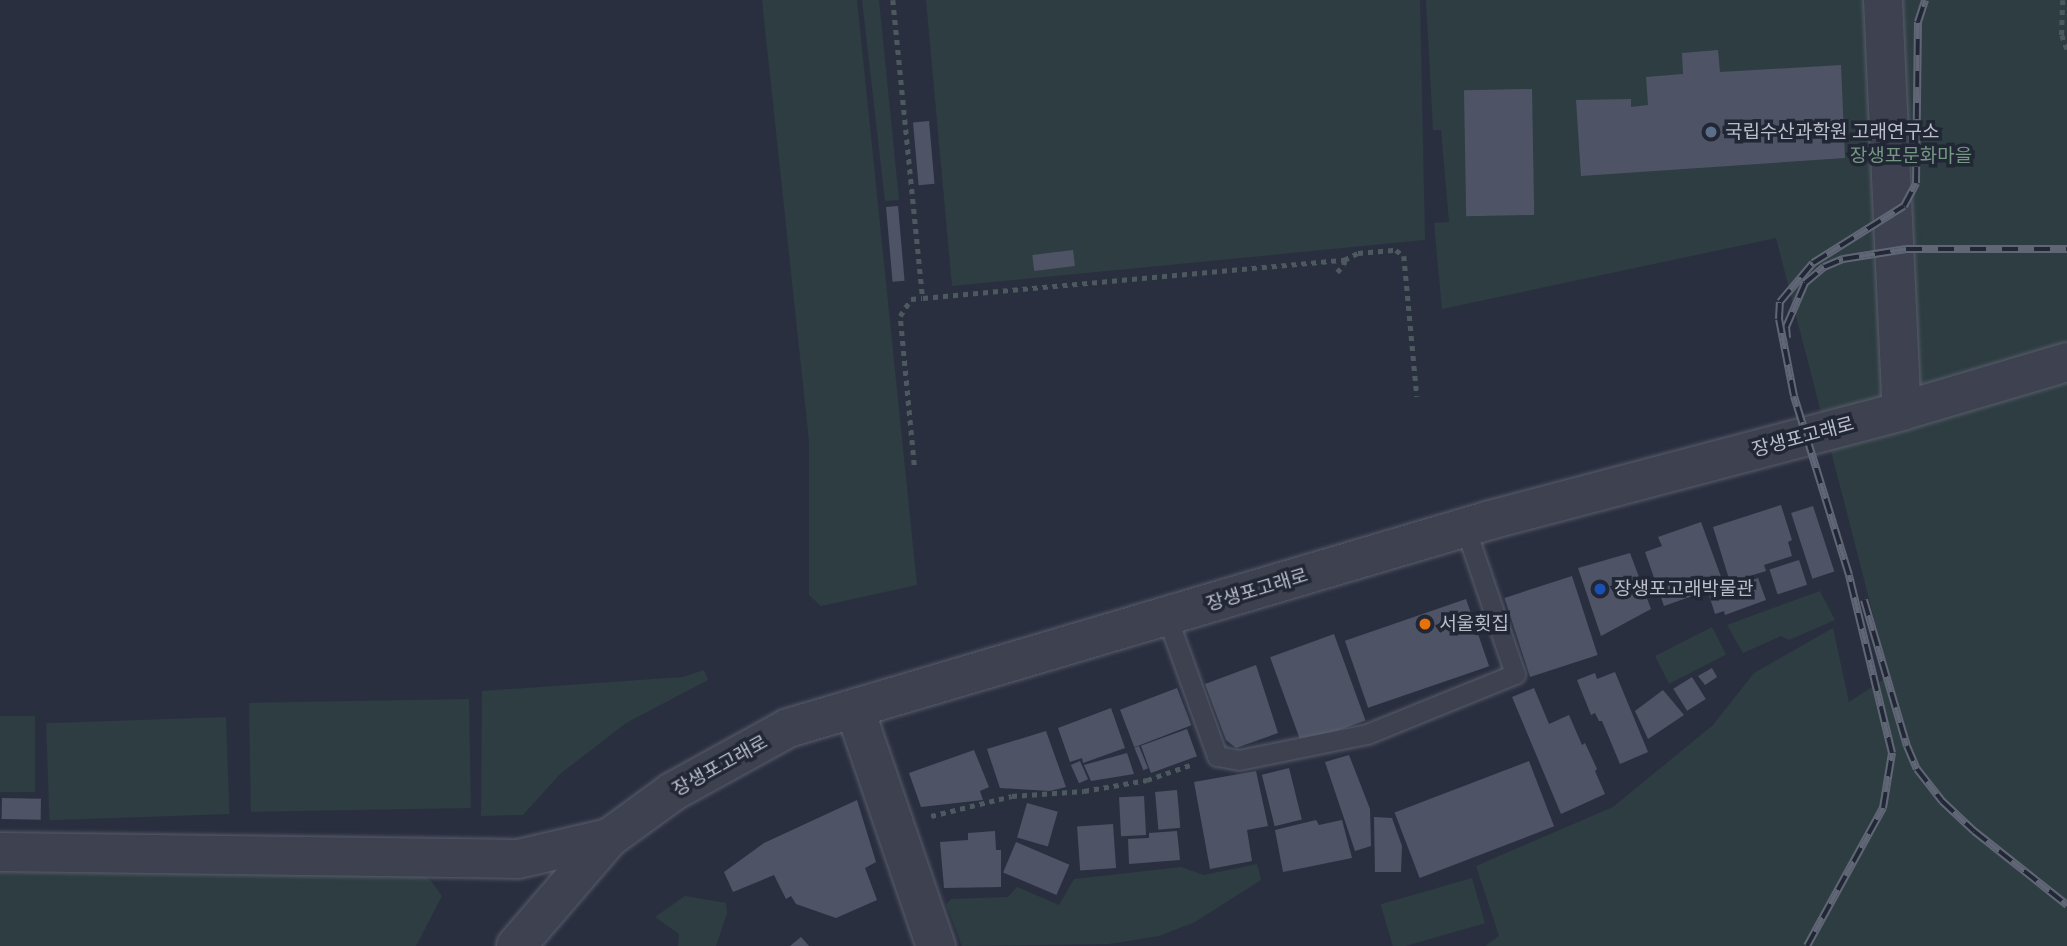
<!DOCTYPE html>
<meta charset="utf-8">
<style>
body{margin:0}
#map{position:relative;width:2067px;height:946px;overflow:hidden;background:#2a2f40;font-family:Figtree,"Noto Sans KR",sans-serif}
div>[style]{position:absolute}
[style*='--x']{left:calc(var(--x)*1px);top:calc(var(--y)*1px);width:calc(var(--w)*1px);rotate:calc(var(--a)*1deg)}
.green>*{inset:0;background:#2d3d42;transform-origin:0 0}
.building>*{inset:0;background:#4e5466;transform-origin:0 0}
.path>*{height:4.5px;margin-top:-2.25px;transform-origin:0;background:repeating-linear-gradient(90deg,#4c5a60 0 5px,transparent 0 10px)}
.roads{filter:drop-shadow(0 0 2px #595d6a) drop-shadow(0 0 2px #595d6a)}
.lane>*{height:19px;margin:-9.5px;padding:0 9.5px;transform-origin:9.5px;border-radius:9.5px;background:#3e4250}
.street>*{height:38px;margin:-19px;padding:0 19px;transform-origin:19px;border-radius:19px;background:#3e4250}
.rail>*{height:8px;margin-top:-4px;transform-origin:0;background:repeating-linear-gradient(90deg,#222735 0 16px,#606676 0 32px);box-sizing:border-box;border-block:2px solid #606676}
.dots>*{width:19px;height:19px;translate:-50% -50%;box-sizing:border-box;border:4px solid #222735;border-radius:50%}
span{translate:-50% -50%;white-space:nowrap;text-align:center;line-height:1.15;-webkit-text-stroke:7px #222735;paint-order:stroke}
.poi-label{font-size:19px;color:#bbbeca}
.left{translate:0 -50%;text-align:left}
.park-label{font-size:19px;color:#759883}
.street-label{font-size:19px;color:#bbbeca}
</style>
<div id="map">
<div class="green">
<div style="clip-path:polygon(762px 0,857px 0,917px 585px,821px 606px,809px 595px,809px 441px)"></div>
<div style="clip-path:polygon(862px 0,879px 0,899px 200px,885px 201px)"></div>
<div style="clip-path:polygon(926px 0,1420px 0,1425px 240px,952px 286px)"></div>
<div style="clip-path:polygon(1426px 0,2067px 0,2067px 946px,1485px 946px,1499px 936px,1476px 866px,1613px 807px,1713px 725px,1754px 673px,1833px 628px,1849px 702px,1889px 676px,1776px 238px,1442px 309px,1434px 223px,1449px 222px,1441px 130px,1433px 130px)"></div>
<div style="clip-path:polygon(1820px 591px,1835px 620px,1789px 640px,1781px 636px,1743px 653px,1727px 625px)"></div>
<div style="left:1712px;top:627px;width:31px;height:64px;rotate:63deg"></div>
<div style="clip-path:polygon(704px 670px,708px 680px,626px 723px,560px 774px,523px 815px,481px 816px,482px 691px,683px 677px)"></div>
<div style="left:469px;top:699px;width:109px;height:220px;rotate:89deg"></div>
<div style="left:0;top:716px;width:35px;height:76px"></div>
<div style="left:226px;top:717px;width:97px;height:180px;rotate:88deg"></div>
<div style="clip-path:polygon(1257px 864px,1261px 880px,1195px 922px,1159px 936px,1109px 944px,962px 946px,946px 904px,951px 899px,1008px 897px,1017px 887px,1059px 905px,1074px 879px,1181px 867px,1204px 875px)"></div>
<div style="clip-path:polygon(0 871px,422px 875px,431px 881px,442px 896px,416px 946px,0 946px)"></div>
<div style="left:1472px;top:878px;width:47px;height:95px;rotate:74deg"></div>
<div style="clip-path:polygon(685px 896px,726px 903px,727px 913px,716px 946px,678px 946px,679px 934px,655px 917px)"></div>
</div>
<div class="building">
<div style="clip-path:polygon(1718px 50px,1720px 72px,1841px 65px,1845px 158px,1581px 176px,1576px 100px,1631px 99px,1631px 107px,1648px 105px,1646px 77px,1683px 74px,1682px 53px)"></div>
<div style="left:1532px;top:89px;width:126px;height:68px;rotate:89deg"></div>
<div style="left:929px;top:121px;width:63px;height:16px;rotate:85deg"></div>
<div style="left:898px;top:206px;width:75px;height:12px;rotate:85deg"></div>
<div style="left:1073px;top:250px;width:16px;height:41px;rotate:83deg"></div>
<div style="clip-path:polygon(1781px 505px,1792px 540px,1788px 542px,1792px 556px,1764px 565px,1766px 571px,1730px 582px,1713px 527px)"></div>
<div style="left:1813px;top:506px;width:69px;height:23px;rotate:72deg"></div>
<div style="clip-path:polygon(1701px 522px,1724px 585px,1664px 606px,1645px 552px,1662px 546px,1658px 537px)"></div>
<div style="clip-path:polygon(1630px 553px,1651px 609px,1601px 636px,1578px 568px)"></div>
<div style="left:1799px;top:560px;width:26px;height:31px;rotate:72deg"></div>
<div style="left:1572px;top:576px;width:83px;height:71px;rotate:72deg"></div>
<div style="clip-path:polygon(1758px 578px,1766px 600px,1725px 615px,1724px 611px,1715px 614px,1709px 595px)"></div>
<div style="left:1466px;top:599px;width:71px;height:128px;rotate:71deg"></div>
<div style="left:1334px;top:634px;width:92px;height:68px;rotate:70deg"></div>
<div style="clip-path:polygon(1256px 665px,1278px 733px,1236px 748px,1226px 740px,1205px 684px)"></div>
<div style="clip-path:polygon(1712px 668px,1717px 677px,1705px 685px,1698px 676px)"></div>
<div style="clip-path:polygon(1615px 672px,1648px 752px,1620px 764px,1602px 721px,1599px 721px,1595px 713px,1591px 715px,1577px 680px,1595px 673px,1597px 679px)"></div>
<div style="left:1692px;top:677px;width:26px;height:22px;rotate:58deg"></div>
<div style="left:1177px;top:688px;width:40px;height:61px;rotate:69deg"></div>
<div style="clip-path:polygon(1534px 688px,1549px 724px,1569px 715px,1582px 745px,1585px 743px,1597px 769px,1595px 771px,1605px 794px,1561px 814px,1512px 697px)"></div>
<div style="clip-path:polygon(1663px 690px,1684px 715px,1648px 739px,1635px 711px)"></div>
<div style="clip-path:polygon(1111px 708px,1125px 748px,1083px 763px,1082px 758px,1070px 762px,1058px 728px)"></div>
<div style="left:1187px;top:729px;width:29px;height:49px;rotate:70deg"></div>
<div style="clip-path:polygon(1046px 731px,1066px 787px,1050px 791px,1000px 788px,987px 749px)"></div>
<div style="left:1139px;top:746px;width:24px;height:5px;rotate:68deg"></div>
<div style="clip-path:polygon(974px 750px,989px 787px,980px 791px,983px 800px,921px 807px,909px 773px)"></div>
<div style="clip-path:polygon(1127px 753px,1134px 774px,1091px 781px,1084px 765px)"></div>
<div style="clip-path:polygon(1349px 755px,1370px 809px,1371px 846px,1355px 851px,1325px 762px)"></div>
<div style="left:1080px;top:761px;width:20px;height:10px;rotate:66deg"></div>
<div style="left:1529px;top:761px;width:70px;height:144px;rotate:69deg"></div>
<div style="left:1289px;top:768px;width:53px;height:28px;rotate:76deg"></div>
<div style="clip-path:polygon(1256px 771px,1268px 826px,1247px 830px,1252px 861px,1210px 869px,1194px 782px)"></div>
<div style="left:1177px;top:790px;width:38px;height:22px;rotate:85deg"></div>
<div style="left:1144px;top:796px;width:39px;height:25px;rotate:87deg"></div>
<div style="left:2px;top:798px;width:39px;height:21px;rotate:1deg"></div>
<div style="clip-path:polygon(857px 800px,876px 862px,865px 868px,877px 900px,836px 918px,796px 904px,791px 896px,786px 899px,774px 875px,733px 892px,724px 872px,764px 843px)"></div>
<div style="left:1027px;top:803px;width:32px;height:36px;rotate:16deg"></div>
<div style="clip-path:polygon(1374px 817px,1392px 818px,1402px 846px,1401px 872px,1375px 872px)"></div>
<div style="clip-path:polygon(1316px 820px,1319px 825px,1342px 820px,1352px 858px,1283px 872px,1275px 830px)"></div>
<div style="left:1113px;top:824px;width:44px;height:36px;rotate:86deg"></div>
<div style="clip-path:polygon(995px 831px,996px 850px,1001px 850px,1001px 887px,944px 888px,940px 842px,968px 840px,968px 833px)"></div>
<div style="clip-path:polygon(1177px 831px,1180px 860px,1129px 864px,1128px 839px,1149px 838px,1149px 833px)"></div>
<div style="left:1016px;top:842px;width:58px;height:33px;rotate:23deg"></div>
<div style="clip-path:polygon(801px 937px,809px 946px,790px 946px)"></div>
</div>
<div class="path">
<div style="--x:893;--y:0;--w:300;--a:84.3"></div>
<div style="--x:923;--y:298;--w:423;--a:-5.2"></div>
<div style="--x:1344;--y:260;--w:16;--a:-27"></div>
<div style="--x:1358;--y:253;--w:38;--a:-5"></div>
<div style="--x:1396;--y:250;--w:10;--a:37"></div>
<div style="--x:1404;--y:256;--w:141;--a:84.7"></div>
<div style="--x:2063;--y:0;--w:35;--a:92"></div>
<div style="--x:2062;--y:35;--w:15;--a:70"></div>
<div style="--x:1337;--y:272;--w:10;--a:-45"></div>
<div style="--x:1344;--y:265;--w:5;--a:-90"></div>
<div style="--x:914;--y:465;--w:150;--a:-95.4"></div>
<div style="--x:900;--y:316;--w:20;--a:-57"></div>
<div style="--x:911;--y:299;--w:11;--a:-5"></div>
<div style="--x:931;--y:816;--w:83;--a:-13.9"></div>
<div style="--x:1012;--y:796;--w:72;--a:-4"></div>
<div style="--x:1084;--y:791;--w:64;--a:-9.9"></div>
<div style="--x:1147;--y:780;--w:49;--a:-19.2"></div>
</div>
<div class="roads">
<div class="lane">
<div style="--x:1167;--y:617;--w:148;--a:70.2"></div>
<div style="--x:1217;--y:756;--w:22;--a:10"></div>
<div style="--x:1239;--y:760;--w:131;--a:-11.5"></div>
<div style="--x:1367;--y:734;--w:160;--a:-22.1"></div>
<div style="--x:1515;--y:674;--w:155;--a:-108.8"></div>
</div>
<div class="street">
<div style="--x:1883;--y:0;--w:411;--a:87.4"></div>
<div style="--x:855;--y:710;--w:250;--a:71.1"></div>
<div style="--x:0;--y:852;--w:518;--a:0.77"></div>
<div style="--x:518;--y:859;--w:93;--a:-13"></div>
<div style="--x:516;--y:946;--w:143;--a:-49.3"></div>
<div style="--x:609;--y:838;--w:78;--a:-36.1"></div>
<div style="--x:672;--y:792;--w:132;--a:-28.9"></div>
<div style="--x:788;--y:728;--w:732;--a:-16.5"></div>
<div style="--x:1490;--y:520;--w:426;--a:-14.8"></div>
<div style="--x:1902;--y:411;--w:172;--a:-16.5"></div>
</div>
</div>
<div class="rail">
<div style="--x:1787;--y:338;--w:11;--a:-95"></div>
<div style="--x:1786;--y:327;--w:48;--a:-66.6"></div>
<div style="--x:1805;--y:283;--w:25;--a:-40"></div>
<div style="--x:1824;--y:267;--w:21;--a:-23"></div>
<div style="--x:1843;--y:259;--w:64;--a:-9"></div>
<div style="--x:1906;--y:249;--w:161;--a:0"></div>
<div style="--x:1864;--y:600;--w:152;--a:73.6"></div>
<div style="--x:1907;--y:746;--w:25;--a:67"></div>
<div style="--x:1917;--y:769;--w:41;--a:52"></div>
<div style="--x:1942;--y:801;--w:44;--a:43.2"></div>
<div style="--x:1974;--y:831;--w:119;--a:38.5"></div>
<div style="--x:1807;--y:946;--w:158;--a:-61.2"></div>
<div style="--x:1883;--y:808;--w:56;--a:-80.7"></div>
<div style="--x:1892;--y:753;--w:183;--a:-103.6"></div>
<div style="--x:1849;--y:575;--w:187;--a:-107.1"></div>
<div style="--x:1794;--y:396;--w:78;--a:-101"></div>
<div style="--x:1779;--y:319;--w:17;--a:-87"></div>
<div style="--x:1780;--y:302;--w:51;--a:-49.8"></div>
<div style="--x:1813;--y:263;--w:107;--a:-32.1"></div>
<div style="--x:1904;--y:206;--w:26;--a:-62"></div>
<div style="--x:1916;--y:183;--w:161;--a:-89.3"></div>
<div style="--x:1918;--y:22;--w:23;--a:-72"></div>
</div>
<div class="dots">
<div style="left:1711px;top:132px;background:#5c6f8a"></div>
<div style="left:1600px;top:589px;background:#1a4fb4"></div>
<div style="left:1425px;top:624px;background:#e8710a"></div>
</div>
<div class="poi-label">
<span class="left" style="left:1725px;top:132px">국립수산과학원 고래연구소</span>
<span class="left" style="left:1614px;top:589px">장생포고래박물관</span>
<span class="left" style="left:1439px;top:624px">서울횟집</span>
</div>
<div class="park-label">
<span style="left:1911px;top:156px">장생포문화마을</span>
</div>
<div class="street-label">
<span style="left:1803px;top:437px;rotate:-15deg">장생포고래로</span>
<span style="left:1257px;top:590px;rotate:-17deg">장생포고래로</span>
<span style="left:720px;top:766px;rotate:-29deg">장생포고래로</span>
</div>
</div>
